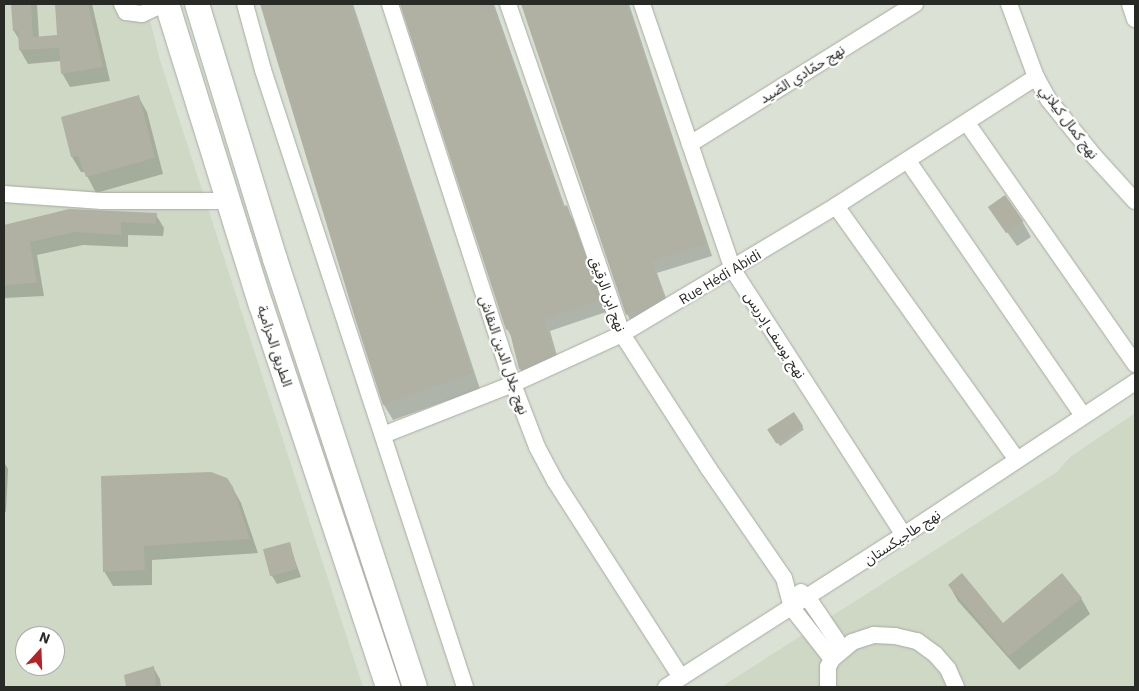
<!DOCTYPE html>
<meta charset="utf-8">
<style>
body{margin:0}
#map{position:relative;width:1139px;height:691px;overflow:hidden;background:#dbe2d5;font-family:"IBM Plex Sans","Noto Sans Arabic",sans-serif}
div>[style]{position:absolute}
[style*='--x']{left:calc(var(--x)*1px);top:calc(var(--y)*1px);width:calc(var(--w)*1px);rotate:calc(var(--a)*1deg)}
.built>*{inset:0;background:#ced8c4}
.shadow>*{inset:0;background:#0003;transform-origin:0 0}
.building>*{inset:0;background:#b0b0a3;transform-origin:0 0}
.roads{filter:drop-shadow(0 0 1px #a6aca0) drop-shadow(0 0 1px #a6aca0)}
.minor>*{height:16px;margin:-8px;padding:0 8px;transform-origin:8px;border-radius:8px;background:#fff}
.highway>*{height:24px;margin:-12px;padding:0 12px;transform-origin:12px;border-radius:12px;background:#fff}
span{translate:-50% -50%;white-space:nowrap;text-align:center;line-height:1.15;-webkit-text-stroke:4.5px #fff;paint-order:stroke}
.street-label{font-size:14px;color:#272a25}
.frame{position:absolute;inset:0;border:5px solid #272a25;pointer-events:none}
.north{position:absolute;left:15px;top:626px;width:50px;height:50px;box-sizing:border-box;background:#fff;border:1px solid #a9aaa8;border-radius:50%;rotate:20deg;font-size:14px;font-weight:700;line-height:20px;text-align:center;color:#272a25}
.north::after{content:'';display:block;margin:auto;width:18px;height:22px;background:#b42426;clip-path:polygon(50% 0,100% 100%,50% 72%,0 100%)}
</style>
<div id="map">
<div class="built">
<div style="clip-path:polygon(evenodd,4px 4px,146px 4px,160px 60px,363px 687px,4px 687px,4px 4px,25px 636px,55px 636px,55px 666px,25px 666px,25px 636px)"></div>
<div style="clip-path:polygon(1135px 413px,1135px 687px,721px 687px,1057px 472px,1070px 457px)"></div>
</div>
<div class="shadow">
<div style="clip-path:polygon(12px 4px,37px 4px,39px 38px,59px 36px,56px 4px,92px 4px,110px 81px,70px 87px,62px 73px,61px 61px,28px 64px,20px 50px,20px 41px,14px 31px)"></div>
<div style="clip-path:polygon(262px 4px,353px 4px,480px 389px,393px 420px,384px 405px)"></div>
<div style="clip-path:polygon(401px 4px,494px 4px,565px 207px,573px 219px,606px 312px,550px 331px,560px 366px,527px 381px,520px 369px,512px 338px,507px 329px,432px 93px)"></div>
<div style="clip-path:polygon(522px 4px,629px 4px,712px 256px,657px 273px,670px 309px,634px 326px,627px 314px)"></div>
<div style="clip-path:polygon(138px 96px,147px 112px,163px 174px,96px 193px,85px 172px,81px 172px,72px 157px)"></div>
<div style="clip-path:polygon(990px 208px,1022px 221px,1031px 237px,1017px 246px)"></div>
<div style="clip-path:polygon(69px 210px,156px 215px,164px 228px,163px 236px,128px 235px,128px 247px,83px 245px,37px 255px,44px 296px,4px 298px,4px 226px)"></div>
<div style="left:793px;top:414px;width:19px;height:29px;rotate:55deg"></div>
<div style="clip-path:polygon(4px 462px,8px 469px,6px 512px,4px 511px)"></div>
<div style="clip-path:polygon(232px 487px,241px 503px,258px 553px,152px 560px,152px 585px,113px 586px,104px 571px)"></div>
<div style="clip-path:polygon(289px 544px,301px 577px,277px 584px,272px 576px)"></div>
<div style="clip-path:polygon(949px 585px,1003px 625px,1081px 598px,1090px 614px,1019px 670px,958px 601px)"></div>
<div style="clip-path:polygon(153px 667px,160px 679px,161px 687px,127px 687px,125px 676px)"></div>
</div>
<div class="building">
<div style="clip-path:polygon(11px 4px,31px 4px,33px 37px,57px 35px,55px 4px,88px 4px,103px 67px,61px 74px,59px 48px,19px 50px,18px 31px,13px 31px)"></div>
<div style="clip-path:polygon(260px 4px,350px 4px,472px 373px,383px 405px,355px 318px)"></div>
<div style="clip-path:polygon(400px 4px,492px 4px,563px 207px,567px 205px,600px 300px,544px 319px,554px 354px,524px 368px,519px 369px,509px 329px,506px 330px)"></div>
<div style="clip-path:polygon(521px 4px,627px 4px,707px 244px,652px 261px,664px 297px,647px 307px,626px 315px)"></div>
<div style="clip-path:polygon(139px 95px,155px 158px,86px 177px,78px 156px,71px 157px,61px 117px)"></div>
<div style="left:1005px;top:195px;width:32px;height:21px;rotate:55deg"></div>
<div style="clip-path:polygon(69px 209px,157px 213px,156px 224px,121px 222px,121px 235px,75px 232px,30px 242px,37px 283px,4px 285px,4px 225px)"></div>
<div style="left:794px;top:412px;width:17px;height:32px;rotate:57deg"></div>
<div style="clip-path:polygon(211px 472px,227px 478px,233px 487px,250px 539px,144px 546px,145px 570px,103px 572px,101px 476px)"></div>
<div style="left:290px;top:542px;width:28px;height:28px;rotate:75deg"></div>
<div style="clip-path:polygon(962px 573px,1003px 623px,1062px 573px,1082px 598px,1009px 656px,948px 585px)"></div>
<div style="clip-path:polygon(154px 666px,156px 687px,126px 687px,124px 675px)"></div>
</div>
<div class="roads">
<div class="minor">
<div style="--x:122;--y:4;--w:9;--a:63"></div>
<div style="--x:126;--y:12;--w:16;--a:7"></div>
<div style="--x:142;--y:14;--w:23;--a:-25"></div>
<div style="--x:245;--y:4;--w:68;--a:74.7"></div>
<div style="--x:263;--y:70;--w:649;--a:71.87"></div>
<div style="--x:390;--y:4;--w:399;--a:72.1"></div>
<div style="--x:513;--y:384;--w:67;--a:69.1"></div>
<div style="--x:537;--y:447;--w:38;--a:62"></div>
<div style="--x:555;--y:481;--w:233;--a:57.3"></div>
<div style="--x:508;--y:4;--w:349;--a:70.9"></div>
<div style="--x:622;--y:334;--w:161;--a:57.2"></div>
<div style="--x:709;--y:469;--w:132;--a:55.5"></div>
<div style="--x:784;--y:578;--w:31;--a:75"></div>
<div style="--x:792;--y:608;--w:65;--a:51.9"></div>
<div style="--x:642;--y:4;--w:281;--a:71.1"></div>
<div style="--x:733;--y:270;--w:315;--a:57.2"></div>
<div style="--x:1009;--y:4;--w:78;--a:69.7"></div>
<div style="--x:1036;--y:77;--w:25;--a:61"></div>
<div style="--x:1048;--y:99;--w:73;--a:51.1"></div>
<div style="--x:1094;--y:156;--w:61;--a:47.7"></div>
<div style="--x:1130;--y:4;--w:16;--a:72"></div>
<div style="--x:967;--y:123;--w:294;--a:55.1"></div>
<div style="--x:690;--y:144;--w:265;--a:-31.9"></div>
<div style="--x:908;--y:161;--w:309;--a:55.5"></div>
<div style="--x:4;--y:194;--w:98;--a:4.1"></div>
<div style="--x:102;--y:201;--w:126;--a:0"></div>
<div style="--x:836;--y:206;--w:312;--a:54.5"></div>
<div style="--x:383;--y:435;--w:140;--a:-21.4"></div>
<div style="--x:513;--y:384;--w:120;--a:-24.6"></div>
<div style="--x:622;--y:334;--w:249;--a:-30.9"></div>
<div style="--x:836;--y:206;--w:238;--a:-32.8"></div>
<div style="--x:801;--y:592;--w:9;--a:41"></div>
<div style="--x:808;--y:598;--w:60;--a:55.8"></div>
<div style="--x:666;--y:687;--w:282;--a:-32.6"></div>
<div style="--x:904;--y:535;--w:277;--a:-33.5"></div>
<div style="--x:828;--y:687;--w:20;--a:-90"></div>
<div style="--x:828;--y:667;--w:9;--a:-63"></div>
<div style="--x:832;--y:659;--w:26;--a:-40"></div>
<div style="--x:852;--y:642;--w:23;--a:-18"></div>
<div style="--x:874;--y:635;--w:21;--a:3"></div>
<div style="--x:895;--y:636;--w:23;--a:13"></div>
<div style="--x:917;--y:641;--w:22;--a:36"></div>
<div style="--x:935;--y:654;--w:20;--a:49"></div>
<div style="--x:948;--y:669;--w:20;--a:66"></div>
</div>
<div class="highway">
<div style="--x:167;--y:4;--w:315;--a:72.7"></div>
<div style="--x:261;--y:305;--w:403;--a:71.6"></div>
<div style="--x:197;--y:4;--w:267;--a:73"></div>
<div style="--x:275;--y:259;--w:450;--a:71.9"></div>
</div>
</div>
<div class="street-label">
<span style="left:802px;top:74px;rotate:-32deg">نهج حمّادي الصّيد</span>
<span style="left:1069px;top:122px;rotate:53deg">نهج كمال كيلاني</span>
<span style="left:720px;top:277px;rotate:-31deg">Rue Hédi Abidi</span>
<span style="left:608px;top:294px;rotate:70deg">نهج ابن الرقيق</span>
<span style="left:775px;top:335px;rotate:57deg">نهج يوسف إدريس</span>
<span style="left:275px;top:346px;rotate:72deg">الطريق الحزامية</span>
<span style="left:504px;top:355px;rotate:71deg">نهج جلال الدين النقاش</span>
<span style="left:902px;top:537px;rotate:-33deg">نهج طاجيكستان</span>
</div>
<div class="frame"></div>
<div class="north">N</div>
</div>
